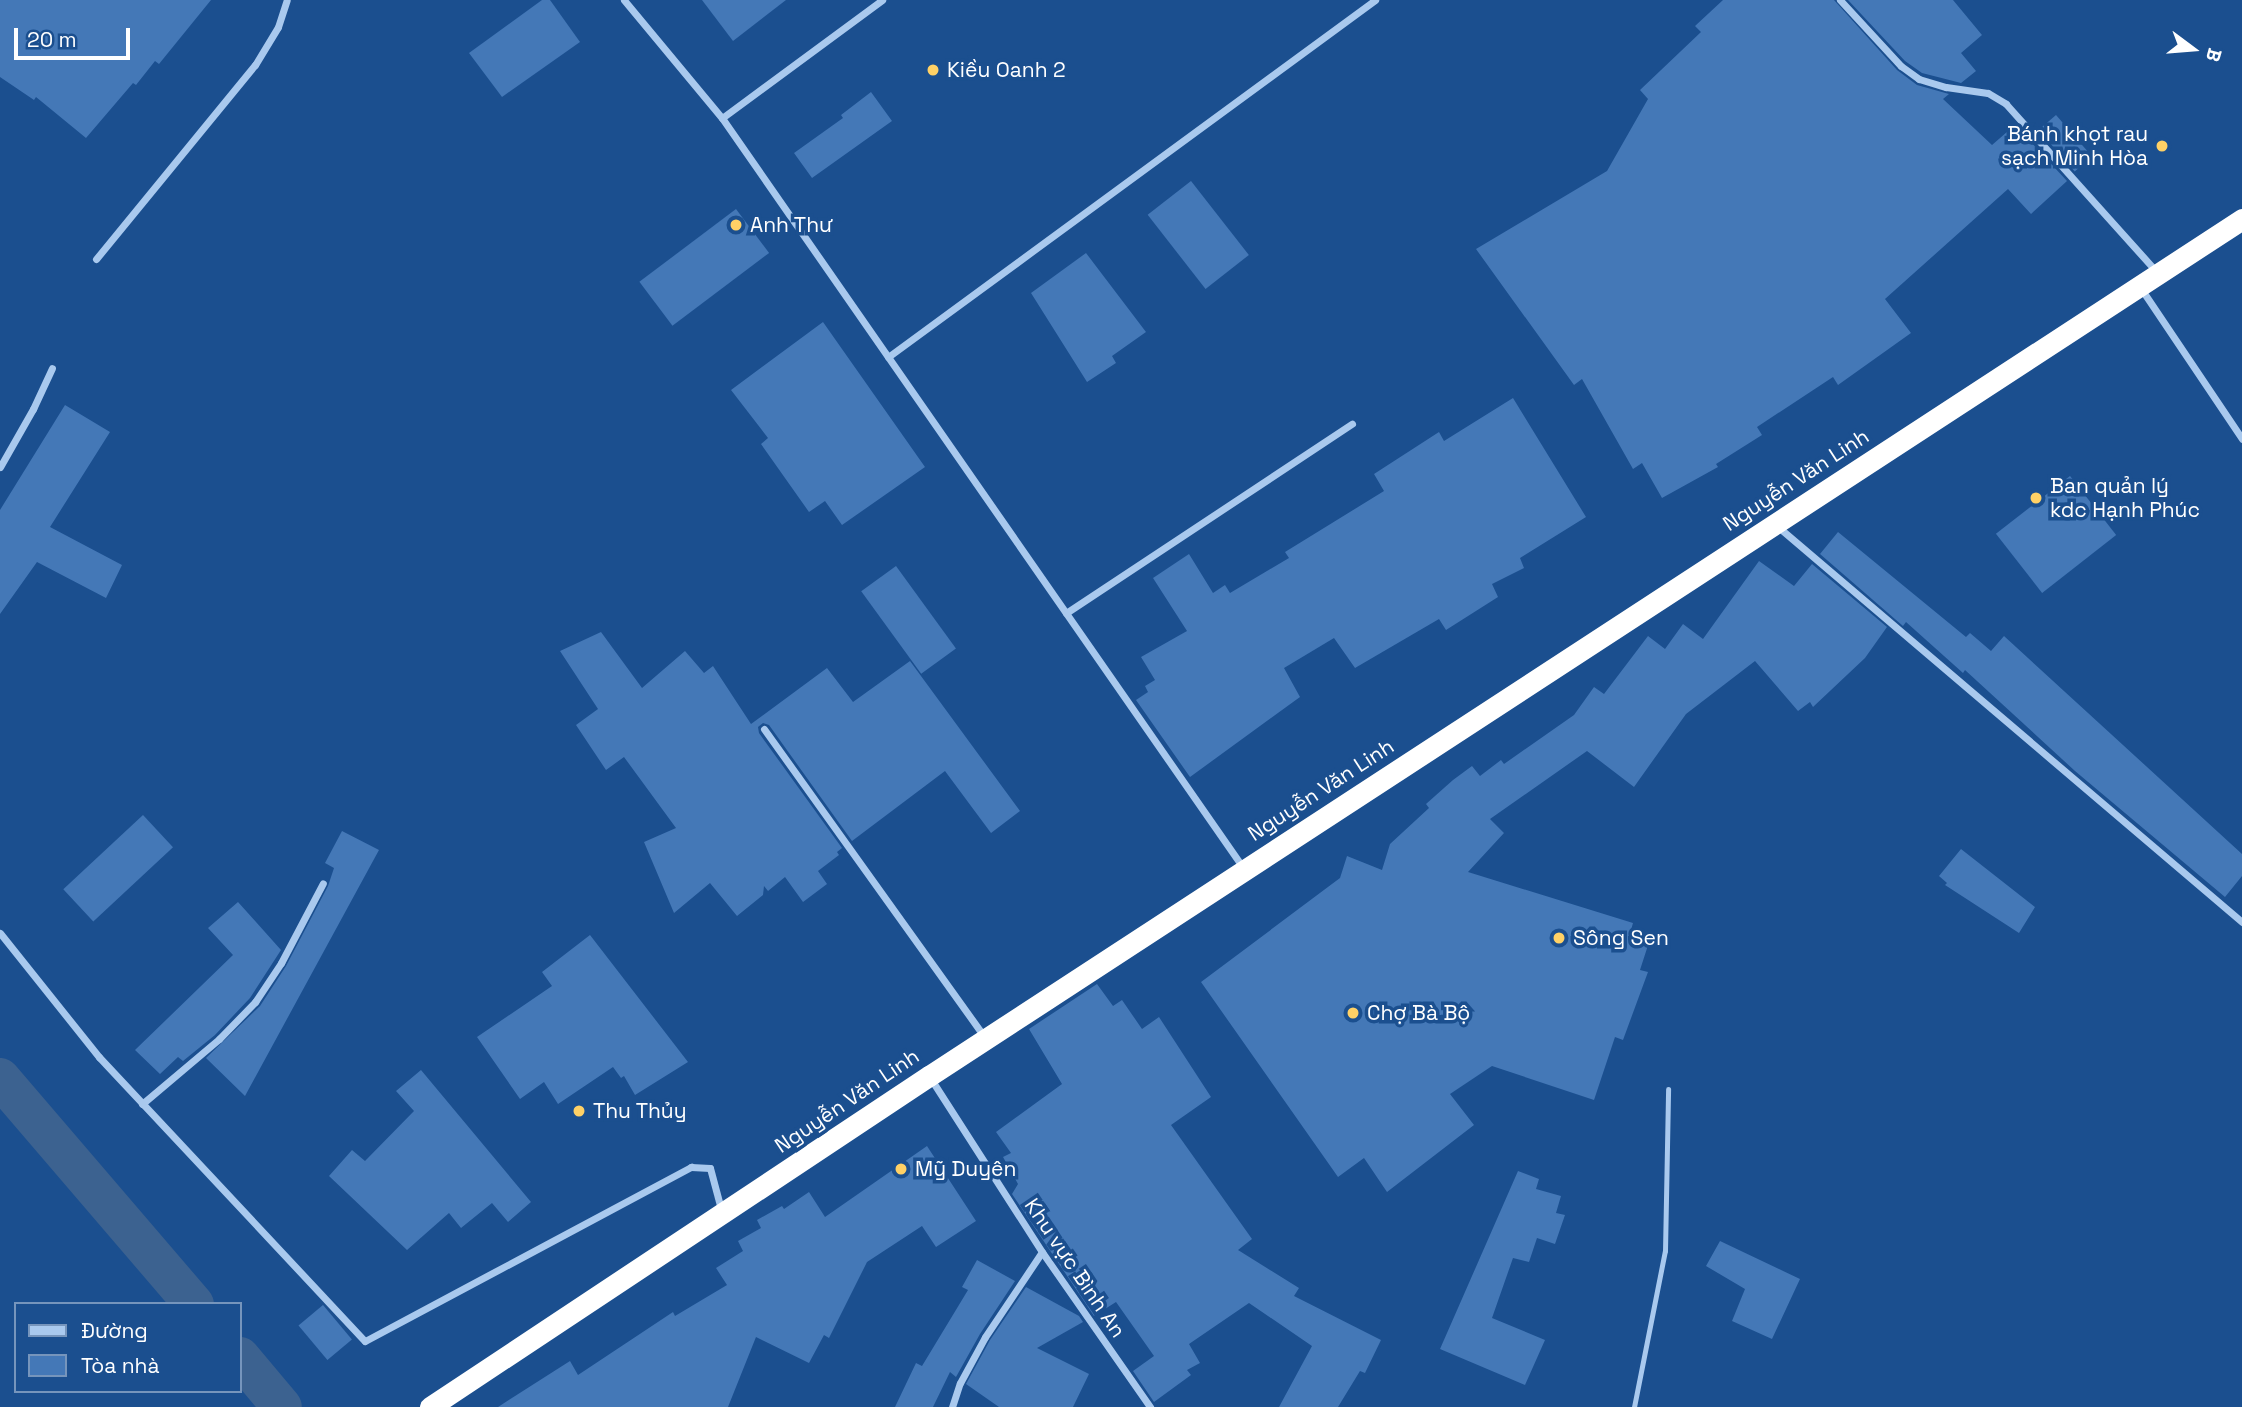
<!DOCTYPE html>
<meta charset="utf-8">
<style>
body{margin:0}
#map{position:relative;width:2242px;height:1407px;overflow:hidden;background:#1b4f8f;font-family:"Space Grotesk",sans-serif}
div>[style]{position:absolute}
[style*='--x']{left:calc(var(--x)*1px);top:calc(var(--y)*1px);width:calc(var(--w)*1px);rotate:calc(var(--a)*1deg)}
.canal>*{height:40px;margin:-20px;padding:0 20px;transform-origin:20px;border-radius:20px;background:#3c6290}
.building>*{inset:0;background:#4478b7;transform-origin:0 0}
.lane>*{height:5px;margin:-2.5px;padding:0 2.5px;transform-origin:2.5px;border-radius:2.5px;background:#a9c9ee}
.street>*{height:7px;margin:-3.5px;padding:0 3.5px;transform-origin:3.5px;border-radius:3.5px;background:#a9c9ee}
.highway>*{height:21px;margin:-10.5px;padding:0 10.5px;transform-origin:10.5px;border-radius:10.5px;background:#fff}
.dots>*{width:19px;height:19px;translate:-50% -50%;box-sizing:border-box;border:4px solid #1b4f8f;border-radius:50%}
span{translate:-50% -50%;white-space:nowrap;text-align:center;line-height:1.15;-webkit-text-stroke:7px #1b4f8f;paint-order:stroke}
.poi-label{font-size:21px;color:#fff}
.left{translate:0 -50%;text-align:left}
.right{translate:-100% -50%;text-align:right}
.street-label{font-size:21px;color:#fff}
.legend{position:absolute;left:14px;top:1302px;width:228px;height:91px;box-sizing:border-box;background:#1b4f8f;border:2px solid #7695bc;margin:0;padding:9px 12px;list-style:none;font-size:21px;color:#fff}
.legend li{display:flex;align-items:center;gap:14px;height:35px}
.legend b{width:35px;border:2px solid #7695bc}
.north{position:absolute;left:2158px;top:14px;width:70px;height:70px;-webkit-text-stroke:5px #1b4f8f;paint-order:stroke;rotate:106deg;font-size:19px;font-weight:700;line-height:28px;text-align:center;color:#fff}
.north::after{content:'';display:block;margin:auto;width:24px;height:32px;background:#fff;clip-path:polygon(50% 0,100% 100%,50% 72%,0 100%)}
.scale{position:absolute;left:14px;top:28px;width:116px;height:32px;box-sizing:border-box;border:4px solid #fff;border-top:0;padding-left:9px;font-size:21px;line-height:24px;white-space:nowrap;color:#fff;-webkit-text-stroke:5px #1b4f8f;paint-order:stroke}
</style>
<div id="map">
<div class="canal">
<div style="--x:0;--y:1078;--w:298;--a:49.4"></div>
<div style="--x:240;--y:1357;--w:65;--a:50"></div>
</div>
<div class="building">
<div style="clip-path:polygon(0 0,211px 0,159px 64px,155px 61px,136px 85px,133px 83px,86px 138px,36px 97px,34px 100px,0 77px)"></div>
<div style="clip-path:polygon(542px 0,550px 0,580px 42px,502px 97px,469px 53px)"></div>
<div style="clip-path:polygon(702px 0,786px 0,733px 41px)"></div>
<div style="clip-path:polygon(1723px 0,1834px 0,1897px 70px,1917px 85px,1949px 94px,1943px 99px,1992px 145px,2015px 125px,2067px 181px,2031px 214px,2008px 189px,1885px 299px,1911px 333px,1838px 385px,1833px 377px,1757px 427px,1762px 435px,1716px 464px,1718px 467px,1662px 498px,1642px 463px,1633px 469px,1582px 379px,1574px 385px,1476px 249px,1607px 171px,1648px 99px,1640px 90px,1701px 32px,1695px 26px)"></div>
<div style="clip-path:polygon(1848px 0,1953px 0,1982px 35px,1961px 53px,1976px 71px,1961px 83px,1922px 73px,1905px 61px)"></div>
<div style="clip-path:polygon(871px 92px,892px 121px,812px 178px,794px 153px,843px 118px,841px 115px)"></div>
<div style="left:2056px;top:115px;width:55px;height:23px;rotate:49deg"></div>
<div style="left:1191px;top:181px;width:94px;height:55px;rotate:52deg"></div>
<div style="left:736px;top:209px;width:55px;height:121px;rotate:53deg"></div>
<div style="clip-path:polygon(1086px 253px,1146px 332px,1112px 356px,1116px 363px,1087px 382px,1031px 293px)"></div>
<div style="clip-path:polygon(823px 322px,925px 467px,842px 525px,825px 501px,809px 512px,761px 444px,768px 438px,731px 390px)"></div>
<div style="clip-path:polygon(1513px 398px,1586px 517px,1520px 558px,1524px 568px,1492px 584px,1498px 597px,1446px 630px,1439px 619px,1355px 668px,1334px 638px,1284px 668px,1300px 697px,1190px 777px,1136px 700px,1148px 692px,1145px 686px,1155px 680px,1141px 657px,1187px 631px,1153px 578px,1189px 554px,1213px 593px,1225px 585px,1230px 593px,1289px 558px,1285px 552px,1384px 491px,1374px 474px,1439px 432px,1444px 441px)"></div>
<div style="clip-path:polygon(65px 405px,110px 432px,50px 527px,122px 565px,106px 598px,37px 562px,0 614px,0 510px)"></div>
<div style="left:2070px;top:476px;width:75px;height:94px;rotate:52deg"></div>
<div style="clip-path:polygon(1838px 532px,1966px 637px,1970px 633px,1991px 651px,2004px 636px,2242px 854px,2242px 876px,2225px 897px,2075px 771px,1965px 670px,1963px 673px,1906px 622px,1903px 626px,1820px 554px)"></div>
<div style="clip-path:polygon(1759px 561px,1794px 586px,1812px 564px,1887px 627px,1865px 658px,1813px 707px,1810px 702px,1798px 711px,1755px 661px,1686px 714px,1634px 787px,1587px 751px,1490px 819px,1504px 833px,1468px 872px,1633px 923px,1631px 930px,1651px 936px,1640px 970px,1648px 972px,1623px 1040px,1615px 1037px,1594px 1100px,1492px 1066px,1450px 1094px,1474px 1125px,1387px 1192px,1364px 1158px,1338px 1177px,1201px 982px,1340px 878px,1347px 856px,1382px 870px,1390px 844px,1429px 808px,1426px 804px,1453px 780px,1472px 766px,1480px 776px,1501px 760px,1504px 764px,1574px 715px,1594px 687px,1604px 694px,1648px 636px,1665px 649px,1683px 624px,1703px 639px)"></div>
<div style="left:896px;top:566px;width:102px;height:43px;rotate:54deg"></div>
<div style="clip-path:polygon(601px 632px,642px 688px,685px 651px,704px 673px,713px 666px,751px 724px,827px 668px,853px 702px,910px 661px,1020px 811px,991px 833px,945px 771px,852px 841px,769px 725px,763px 723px,758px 727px,759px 733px,842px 848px,837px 852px,839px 855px,818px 871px,827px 884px,803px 902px,785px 877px,768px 891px,764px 886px,763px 895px,737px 916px,710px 883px,674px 913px,644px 842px,676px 828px,624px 757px,606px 770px,576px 725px,598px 709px,560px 651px)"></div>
<div style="left:143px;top:815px;width:44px;height:109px;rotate:47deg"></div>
<div style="clip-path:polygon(342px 831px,379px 850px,245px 1096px,206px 1058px,260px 1006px,286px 966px,328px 886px,334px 868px,325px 863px)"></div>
<div style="clip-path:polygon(1961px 849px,2035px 907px,2019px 933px,1945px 885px,1947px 883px,1939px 876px)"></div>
<div style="clip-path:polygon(238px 902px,281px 950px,250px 998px,215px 1035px,183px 1061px,178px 1057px,160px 1074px,135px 1050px,233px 955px,208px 928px)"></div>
<div style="clip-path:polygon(590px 935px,688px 1062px,635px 1095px,624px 1076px,621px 1078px,613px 1067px,558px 1104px,544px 1082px,520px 1099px,477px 1037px,552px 986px,542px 972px)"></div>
<div style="clip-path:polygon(1097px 984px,1113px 1006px,1122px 1000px,1142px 1029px,1159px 1017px,1211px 1097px,1171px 1125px,1252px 1239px,1238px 1250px,1299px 1288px,1294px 1296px,1381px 1340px,1365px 1373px,1360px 1371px,1338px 1407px,1279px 1407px,1312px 1346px,1249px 1303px,1189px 1344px,1200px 1363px,1187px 1370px,1191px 1375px,1154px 1402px,1133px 1371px,1154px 1356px,1116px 1302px,1094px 1316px,1012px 1194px,1018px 1184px,1003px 1157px,1011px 1153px,996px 1132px,1062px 1084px,1029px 1029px)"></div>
<div style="clip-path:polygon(421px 1070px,531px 1202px,508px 1222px,492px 1203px,461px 1228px,449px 1213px,407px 1250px,329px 1176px,352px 1150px,365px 1161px,414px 1111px,396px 1091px)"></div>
<div style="clip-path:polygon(927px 1146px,976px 1221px,936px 1247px,922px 1226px,867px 1262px,829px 1338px,824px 1335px,809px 1363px,756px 1337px,728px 1407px,498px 1407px,570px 1361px,578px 1375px,673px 1312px,675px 1316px,727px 1285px,716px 1268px,743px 1251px,738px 1241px,761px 1228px,757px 1220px,782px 1206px,784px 1209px,809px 1192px,825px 1217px)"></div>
<div style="clip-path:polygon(1518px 1171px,1539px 1179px,1536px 1189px,1561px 1196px,1556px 1213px,1565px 1215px,1555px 1244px,1537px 1238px,1529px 1262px,1513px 1258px,1492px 1318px,1545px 1340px,1525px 1385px,1440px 1349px)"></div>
<div style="clip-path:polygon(1720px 1241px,1800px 1279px,1772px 1339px,1732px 1321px,1745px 1289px,1706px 1266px)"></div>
<div style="clip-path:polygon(977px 1260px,1015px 1281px,980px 1334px,956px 1377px,950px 1372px,933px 1407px,895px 1407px,916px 1363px,922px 1366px,968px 1290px,962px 1287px)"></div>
<div style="clip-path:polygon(1026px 1287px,1079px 1316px,1083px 1322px,1037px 1348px,1089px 1374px,1073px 1407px,999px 1407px,966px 1384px,990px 1340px)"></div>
<div style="left:323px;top:1305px;width:45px;height:32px;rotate:50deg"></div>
</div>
<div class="lane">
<div style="--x:1634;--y:1407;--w:159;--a:-78.8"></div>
<div style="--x:1665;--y:1251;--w:162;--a:-88.9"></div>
</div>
<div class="street">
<div style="--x:624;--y:0;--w:153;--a:50.3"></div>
<div style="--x:722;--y:118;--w:915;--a:55.2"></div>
<div style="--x:1840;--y:0;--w:90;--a:47.3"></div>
<div style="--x:1901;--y:66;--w:22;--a:36"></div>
<div style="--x:1919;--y:79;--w:28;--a:17"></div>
<div style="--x:1946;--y:87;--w:42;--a:8.1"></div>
<div style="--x:1988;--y:93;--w:21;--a:31"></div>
<div style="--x:2006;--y:104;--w:224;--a:48.1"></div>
<div style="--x:722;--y:118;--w:199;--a:-36.4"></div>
<div style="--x:96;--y:259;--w:251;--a:-50.7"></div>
<div style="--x:255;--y:65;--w:44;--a:-58.8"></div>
<div style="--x:278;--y:27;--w:28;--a:-72"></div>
<div style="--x:2140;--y:287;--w:183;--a:56.1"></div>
<div style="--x:888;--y:357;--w:604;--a:-36.24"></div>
<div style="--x:0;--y:467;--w:67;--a:-60.4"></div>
<div style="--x:33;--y:409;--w:45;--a:-65.1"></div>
<div style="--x:1777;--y:526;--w:611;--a:40.42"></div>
<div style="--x:1066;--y:613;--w:343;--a:-33.5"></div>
<div style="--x:764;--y:729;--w:378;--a:54.4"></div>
<div style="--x:0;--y:933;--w:159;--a:51.4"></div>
<div style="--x:99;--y:1057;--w:389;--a:46.9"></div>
<div style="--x:365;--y:1341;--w:370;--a:-28.1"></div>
<div style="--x:691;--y:1167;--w:19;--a:3"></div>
<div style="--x:710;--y:1168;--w:42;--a:75"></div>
<div style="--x:931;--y:1079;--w:206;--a:57.3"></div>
<div style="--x:1042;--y:1252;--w:189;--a:55.1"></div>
<div style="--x:142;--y:1104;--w:101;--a:-40.2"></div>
<div style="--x:219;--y:1039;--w:52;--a:-45.8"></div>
<div style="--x:255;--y:1002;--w:47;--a:-56.3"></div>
<div style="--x:281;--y:963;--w:90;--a:-62.3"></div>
<div style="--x:952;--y:1407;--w:25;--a:-72"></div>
<div style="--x:960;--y:1383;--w:52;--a:-61.5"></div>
<div style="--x:985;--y:1337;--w:102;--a:-56.2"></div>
</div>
<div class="highway">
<div style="--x:430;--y:1407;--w:599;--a:-33.56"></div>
<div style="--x:929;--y:1076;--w:1568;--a:-33.13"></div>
</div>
<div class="dots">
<div style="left:933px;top:70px;background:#ffd166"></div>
<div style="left:2162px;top:146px;background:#ffd166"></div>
<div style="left:736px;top:225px;background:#ffd166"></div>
<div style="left:2036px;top:498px;background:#ffd166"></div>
<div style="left:1559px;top:938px;background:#ffd166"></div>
<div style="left:1353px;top:1013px;background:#ffd166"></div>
<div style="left:579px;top:1111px;background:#ffd166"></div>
<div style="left:901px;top:1169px;background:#ffd166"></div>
</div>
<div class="poi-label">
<span class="left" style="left:947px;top:70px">Kiều Oanh 2</span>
<span class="right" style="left:2148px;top:146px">Bánh khọt rau<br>sạch Minh Hòa</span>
<span class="left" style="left:750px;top:225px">Anh Thư</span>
<span class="left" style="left:2050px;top:498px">Ban quản lý<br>kdc Hạnh Phúc</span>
<span class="left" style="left:1573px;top:938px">Sông Sen</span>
<span class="left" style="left:1367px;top:1013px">Chợ Bà Bộ</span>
<span class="left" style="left:593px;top:1111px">Thu Thủy</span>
<span class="left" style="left:915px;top:1169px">Mỹ Duyên</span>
</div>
<div class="street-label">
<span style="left:1796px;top:480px;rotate:-33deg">Nguyễn Văn Linh</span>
<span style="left:1321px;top:790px;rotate:-33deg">Nguyễn Văn Linh</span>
<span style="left:847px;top:1101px;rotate:-34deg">Nguyễn Văn Linh</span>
<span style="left:1075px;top:1268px;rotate:56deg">Khu vực Bình An</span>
</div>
<ul class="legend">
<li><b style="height:9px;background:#a9c9ee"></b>Đường</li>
<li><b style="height:19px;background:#4478b7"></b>Tòa nhà</li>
</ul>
<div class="north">B</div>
<div class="scale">20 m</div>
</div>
